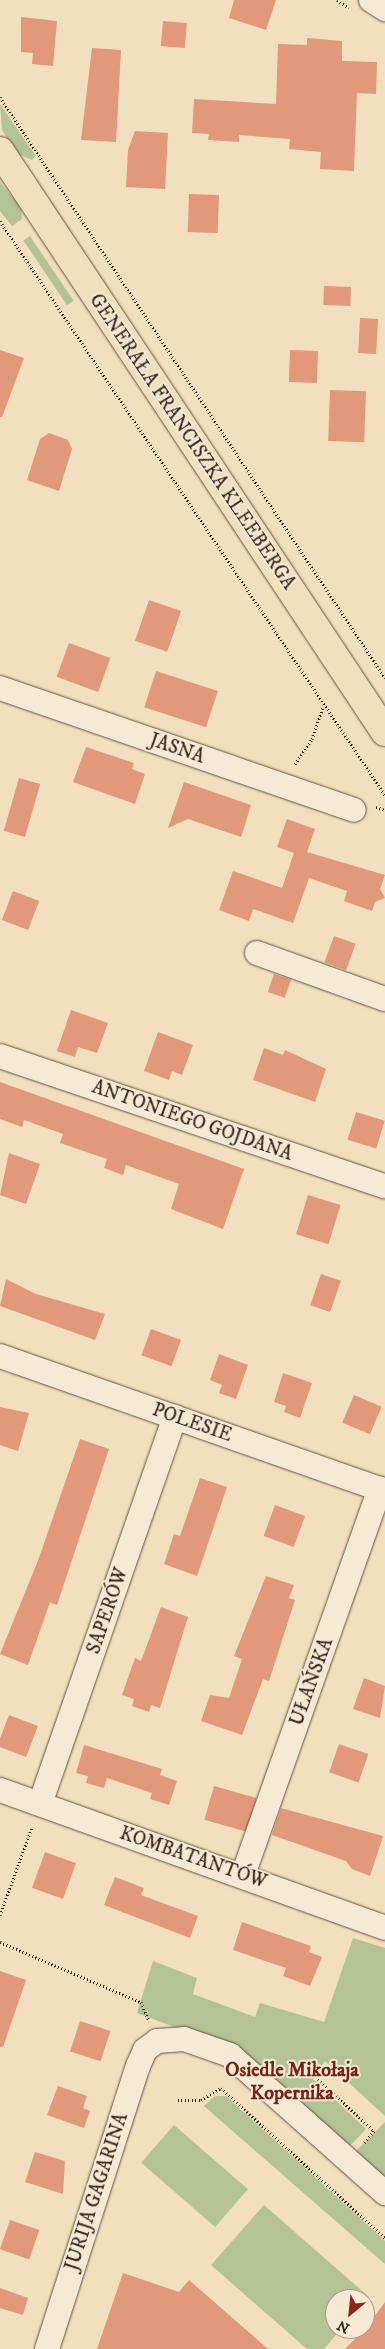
<!DOCTYPE html>
<meta charset="utf-8">
<style>
body{margin:0}
#map{position:relative;width:385px;height:2349px;overflow:hidden;background:#f1dfbe;font-family:"IM FELL DW Pica",serif}
div>[style]{position:absolute}
[style*='--x']{left:calc(var(--x)*1px);top:calc(var(--y)*1px);width:calc(var(--w)*1px);rotate:calc(var(--a)*1deg)}
.green>*{inset:0;background:#b4c395;transform-origin:0 0}
.building>*{inset:0;background:#e2987b;transform-origin:0 0}
.path>*{height:3px;margin-top:-1.5px;transform-origin:0;background:repeating-linear-gradient(90deg,#392219 0 1px,transparent 0 3.5px)}
.roads{filter:drop-shadow(0 0 1px #675142) drop-shadow(0 0 1px #675142)}
.minor>*{height:24px;margin:-12px;padding:0 12px;transform-origin:12px;border-radius:12px;background:#f6ead5}
.major>*{height:28px;margin:-14px;padding:0 14px;transform-origin:14px;border-radius:14px;background:#f1dfbe}
span{translate:-50% -50%;white-space:nowrap;text-align:center;line-height:1.15;-webkit-text-stroke:4px #f6ead5;paint-order:stroke}
.street-label{font-size:19px;color:#392219}
.neighbourhood-label{font-size:20px;color:#7a1f14;font-weight:700}
.north{position:absolute;left:325px;top:2289px;width:50px;height:50px;box-sizing:border-box;background:#f6ead5;border:1px solid #aa9a8a;border-radius:50%;rotate:208deg;font-size:14px;font-weight:700;line-height:20px;text-align:center;color:#392219}
.north::after{content:'';display:block;margin:auto;width:18px;height:22px;background:#8f2418;clip-path:polygon(50% 0,100% 100%,50% 72%,0 100%)}
</style>
<div id="map">
<div class="green">
<div style="clip-path:polygon(0 104px,36px 156px,32px 160px,18px 154px,2px 130px)"></div>
<div style="clip-path:polygon(0 182px,21px 208px,22px 219px,12px 226px,0 211px)"></div>
<div style="left:30px;top:236px;width:78px;height:8px;rotate:56deg"></div>
<div style="clip-path:polygon(353px 1938px,385px 1948px,385px 2116px,325px 2061px,313px 2079px,366px 2129px,348px 2148px,246px 2054px,137px 2013px,153px 1961px,197px 1978px,193px 1994px,255px 2017px,260px 2003px,324px 2022px)"></div>
<div style="clip-path:polygon(215px 2096px,226px 2096px,385px 2241px,385px 2264px,204px 2106px)"></div>
<div style="clip-path:polygon(385px 2122px,385px 2182px,354px 2153px)"></div>
<div style="left:174px;top:2125px;width:98px;height:50px;rotate:41deg"></div>
<div style="clip-path:polygon(264px 2205px,369px 2297px,365px 2302px,335px 2299px,335px 2329px,341px 2329px,324px 2349px,307px 2349px,211px 2265px)"></div>
</div>
<div class="building">
<div style="clip-path:polygon(234px 0,276px 0,266px 30px,229px 18px)"></div>
<div style="clip-path:polygon(21px 17px,57px 21px,53px 66px,32px 64px,33px 53px,21px 52px)"></div>
<div style="left:163px;top:21px;width:24px;height:25px;rotate:5deg"></div>
<div style="clip-path:polygon(307px 38px,342px 41px,342px 61px,377px 62px,376px 94px,357px 93px,354px 171px,320px 169px,321px 152px,289px 149px,290px 139px,239px 135px,239px 142px,208px 140px,209px 134px,192px 133px,194px 99px,276px 104px,278px 44px,307px 45px)"></div>
<div style="clip-path:polygon(92px 48px,121px 50px,116px 142px,81px 140px)"></div>
<div style="clip-path:polygon(135px 131px,168px 133px,165px 189px,126px 187px,128px 150px)"></div>
<div style="left:189px;top:194px;width:30px;height:38px;rotate:2deg"></div>
<div style="left:324px;top:286px;width:27px;height:19px;rotate:2deg"></div>
<div style="left:360px;top:318px;width:18px;height:35px;rotate:3deg"></div>
<div style="clip-path:polygon(0 350px,24px 358px,2px 417px,0 417px)"></div>
<div style="left:290px;top:350px;width:28px;height:32px;rotate:2deg"></div>
<div style="left:330px;top:390px;width:36px;height:51px;rotate:2deg"></div>
<div style="clip-path:polygon(49px 433px,68px 440px,72px 449px,59px 491px,27px 480px,40px 439px)"></div>
<div style="left:149px;top:600px;width:34px;height:43px;rotate:19deg"></div>
<div style="left:69px;top:643px;width:44px;height:36px;rotate:20deg"></div>
<div style="left:156px;top:671px;width:65px;height:38px;rotate:18deg"></div>
<div style="clip-path:polygon(86px 747px,134px 763px,132px 769px,145px 774px,135px 804px,73px 782px)"></div>
<div style="left:19px;top:778px;width:22px;height:55px;rotate:16deg"></div>
<div style="clip-path:polygon(184px 782px,251px 805px,241px 837px,188px 819px,168px 828px)"></div>
<div style="clip-path:polygon(287px 819px,315px 829px,307px 852px,385px 875px,380px 889px,385px 898px,375px 902px,372px 911px,344px 901px,347px 891px,309px 878px,293px 923px,253px 909px,249px 921px,219px 910px,233px 871px,282px 888px,294px 853px,277px 847px)"></div>
<div style="left:13px;top:891px;width:28px;height:31px;rotate:21deg"></div>
<div style="left:334px;top:936px;width:23px;height:28px;rotate:20deg"></div>
<div style="left:274px;top:974px;width:18px;height:19px;rotate:19deg"></div>
<div style="clip-path:polygon(71px 1010px,108px 1023px,97px 1053px,78px 1047px,75px 1057px,57px 1051px)"></div>
<div style="clip-path:polygon(158px 1032px,193px 1045px,182px 1075px,172px 1071px,169px 1080px,144px 1071px)"></div>
<div style="clip-path:polygon(264px 1048px,283px 1055px,285px 1050px,326px 1069px,315px 1102px,253px 1080px)"></div>
<div style="clip-path:polygon(0 1082px,244px 1169px,223px 1229px,171px 1209px,179px 1184px,126px 1165px,123px 1175px,104px 1168px,107px 1159px,60px 1143px,63px 1134px,24px 1120px,22px 1127px,0 1119px)"></div>
<div style="left:356px;top:1112px;width:30px;height:29px;rotate:17deg"></div>
<div style="clip-path:polygon(9px 1153px,40px 1164px,26px 1204px,0 1195px)"></div>
<div style="left:308px;top:1195px;width:34px;height:41px;rotate:17deg"></div>
<div style="left:321px;top:1274px;width:21px;height:33px;rotate:19deg"></div>
<div style="clip-path:polygon(6px 1279px,36px 1294px,105px 1314px,95px 1340px,0 1306px)"></div>
<div style="left:151px;top:1329px;width:32px;height:28px;rotate:20deg"></div>
<div style="clip-path:polygon(219px 1354px,248px 1365px,236px 1399px,219px 1393px,222px 1385px,210px 1380px)"></div>
<div style="clip-path:polygon(283px 1373px,312px 1383px,300px 1418px,284px 1412px,286px 1406px,274px 1402px)"></div>
<div style="left:354px;top:1395px;width:30px;height:30px;rotate:23deg"></div>
<div style="clip-path:polygon(0 1407px,29px 1413px,18px 1451px,0 1445px)"></div>
<div style="clip-path:polygon(80px 1439px,109px 1449px,57px 1605px,50px 1602px,28px 1665px,0 1654px,39px 1558px)"></div>
<div style="clip-path:polygon(200px 1478px,227px 1487px,197px 1576px,164px 1564px,174px 1534px,180px 1536px)"></div>
<div style="left:275px;top:1505px;width:32px;height:33px;rotate:20deg"></div>
<div style="clip-path:polygon(266px 1576px,294px 1585px,289px 1598px,295px 1600px,269px 1681px,263px 1679px,242px 1735px,201px 1721px,210px 1695px,229px 1698px,242px 1659px,234px 1656px)"></div>
<div style="clip-path:polygon(161px 1607px,188px 1617px,160px 1708px,151px 1705px,149px 1712px,132px 1706px,134px 1699px,122px 1695px,135px 1658px,141px 1661px)"></div>
<div style="clip-path:polygon(364px 1678px,385px 1686px,380px 1718px,353px 1709px)"></div>
<div style="left:9px;top:1715px;width:31px;height:33px;rotate:21deg"></div>
<div style="left:339px;top:1744px;width:31px;height:30px;rotate:19deg"></div>
<div style="clip-path:polygon(84px 1745px,162px 1769px,160px 1775px,177px 1781px,169px 1805px,150px 1799px,152px 1793px,107px 1778px,104px 1788px,86px 1783px,88px 1776px,76px 1773px)"></div>
<div style="left:214px;top:1786px;width:44px;height:35px;rotate:16deg"></div>
<div style="clip-path:polygon(281px 1808px,383px 1836px,370px 1876px,352px 1869px,346px 1861px,272px 1835px)"></div>
<div style="left:45px;top:1852px;width:33px;height:38px;rotate:20deg"></div>
<div style="clip-path:polygon(115px 1877px,144px 1888px,141px 1895px,198px 1916px,190px 1938px,104px 1905px)"></div>
<div style="clip-path:polygon(242px 1922px,311px 1946px,309px 1952px,322px 1957px,310px 1986px,283px 1976px,286px 1968px,233px 1950px)"></div>
<div style="clip-path:polygon(0 1971px,26px 1980px,3px 2047px,0 2047px)"></div>
<div style="left:80px;top:2021px;width:32px;height:32px;rotate:18deg"></div>
<div style="clip-path:polygon(58px 2086px,87px 2096px,83px 2108px,90px 2111px,84px 2128px,47px 2115px)"></div>
<div style="clip-path:polygon(35px 2152px,65px 2161px,63px 2194px,25px 2182px)"></div>
<div style="left:10px;top:2220px;width:31px;height:31px;rotate:19deg"></div>
<div style="clip-path:polygon(123px 2273px,179px 2292px,189px 2280px,268px 2349px,97px 2349px)"></div>
<div style="clip-path:polygon(0 2288px,28px 2298px,23px 2315px,0 2308px)"></div>
<div style="clip-path:polygon(385px 2302px,385px 2349px,345px 2349px,365px 2329px)"></div>
</div>
<div class="path">
<div style="--x:337;--y:0;--w:14;--a:34"></div>
<div style="--x:0;--y:97;--w:697;--a:56.47"></div>
<div style="--x:0;--y:221;--w:691;--a:56.15"></div>
<div style="--x:295;--y:764;--w:30;--a:-56"></div>
<div style="--x:312;--y:739;--w:34;--a:-71"></div>
<div style="--x:376;--y:807;--w:9;--a:18"></div>
<div style="--x:0;--y:1915;--w:94;--a:-70"></div>
<div style="--x:0;--y:1942;--w:153;--a:23.1"></div>
<div style="--x:141;--y:2002;--w:21;--a:67"></div>
<div style="--x:318;--y:2079;--w:76;--a:42.9"></div>
<div style="--x:374;--y:2131;--w:16;--a:130"></div>
<div style="--x:178;--y:2100;--w:23;--a:0"></div>
<div style="--x:201;--y:2100;--w:23;--a:-31"></div>
<div style="--x:221;--y:2088;--w:222;--a:42.4"></div>
</div>
<div class="roads">
<div class="minor">
<div style="--x:371;--y:0;--w:17;--a:33"></div>
<div style="--x:0;--y:688;--w:374;--a:19"></div>
<div style="--x:257;--y:953;--w:136;--a:19.8"></div>
<div style="--x:0;--y:1056;--w:406;--a:18.7"></div>
<div style="--x:0;--y:1356;--w:408;--a:19.3"></div>
<div style="--x:0;--y:1790;--w:409;--a:19.7"></div>
<div style="--x:40;--y:1804;--w:410;--a:-70.8"></div>
<div style="--x:243;--y:1875;--w:410;--a:-70.5"></div>
<div style="--x:47;--y:2349;--w:297;--a:-72.2"></div>
<div style="--x:138;--y:2066;--w:17;--a:-66"></div>
<div style="--x:145;--y:2050;--w:15;--a:-37"></div>
<div style="--x:157;--y:2041;--w:27;--a:-4"></div>
<div style="--x:184;--y:2039;--w:49;--a:19.2"></div>
<div style="--x:230;--y:2055;--w:208;--a:41.7"></div>
</div>
<div class="major">
<div style="--x:0;--y:151;--w:697;--a:56.47"></div>
</div>
</div>
<div class="street-label">
<span style="left:192px;top:442px;rotate:56deg">GENERAŁA FRANCISZKA KLEEBERGA</span>
<span style="left:177px;top:749px;rotate:19deg">JASNA</span>
<span style="left:192px;top:1121px;rotate:19deg">ANTONIEGO GOJDANA</span>
<span style="left:192px;top:1423px;rotate:19deg">POLESIE</span>
<span style="left:108px;top:1611px;rotate:-71deg">SAPERÓW</span>
<span style="left:312px;top:1682px;rotate:-70deg">UŁAŃSKA</span>
<span style="left:193px;top:1858px;rotate:19deg">KOMBATANTÓW</span>
<span style="left:97px;top:2192px;rotate:-72deg">JURIJA GAGARINA</span>
</div>
<div class="neighbourhood-label">
<span style="left:292px;top:2082px">Osiedle Mikołaja<br>Kopernika</span>
</div>
<div class="north">N</div>
</div>
